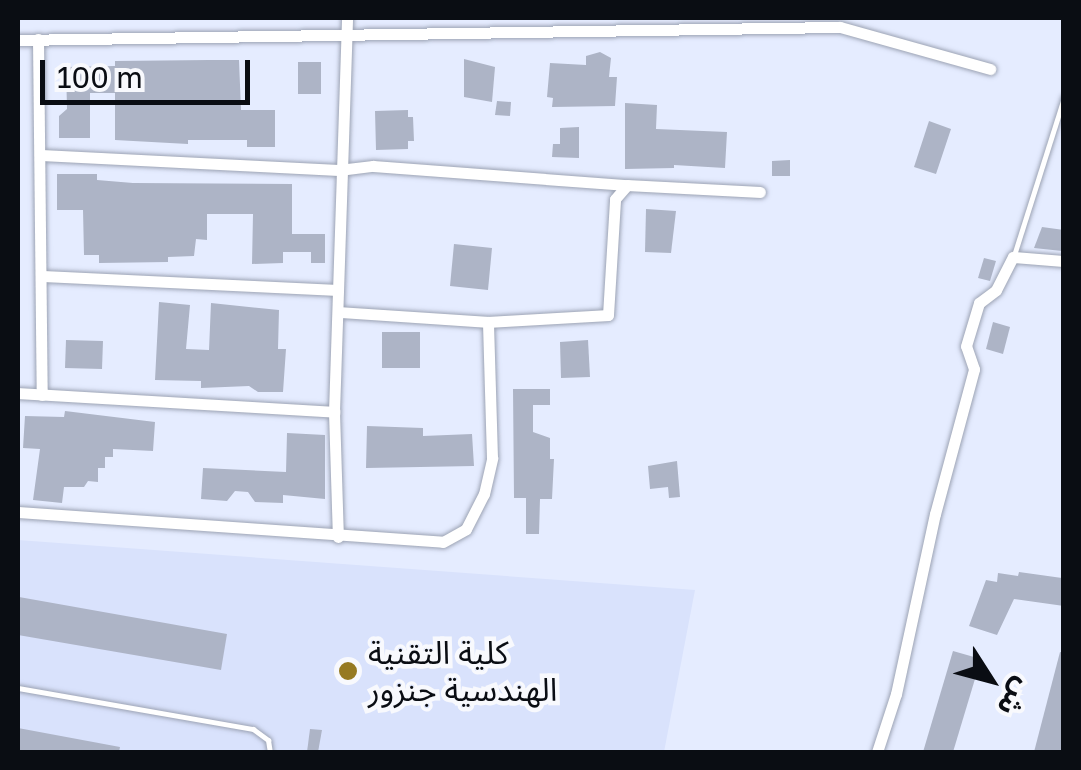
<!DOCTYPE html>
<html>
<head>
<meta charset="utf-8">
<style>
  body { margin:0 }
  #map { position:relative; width:1081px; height:770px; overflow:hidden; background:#e5ecff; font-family:"Golos Text","Noto Sans Arabic",sans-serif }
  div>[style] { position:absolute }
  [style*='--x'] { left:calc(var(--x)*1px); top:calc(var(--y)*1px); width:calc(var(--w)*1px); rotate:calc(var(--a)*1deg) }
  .built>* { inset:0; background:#d9e2fc }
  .building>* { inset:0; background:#adb4c6 }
  .roads { filter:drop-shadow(0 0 2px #9ca3b4) drop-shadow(0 0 2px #9ca3b4) }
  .lane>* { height:5px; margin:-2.5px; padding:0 2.5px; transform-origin:2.5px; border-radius:2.5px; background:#fff }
  .street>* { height:11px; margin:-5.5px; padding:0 5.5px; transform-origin:5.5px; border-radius:5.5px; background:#fff }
  .dots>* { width:28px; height:28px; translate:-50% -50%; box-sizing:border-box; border:5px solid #f8f9fd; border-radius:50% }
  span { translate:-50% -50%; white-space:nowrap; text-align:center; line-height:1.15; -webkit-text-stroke:9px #f8f9fd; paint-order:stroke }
  .poi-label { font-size:32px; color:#0a0d13 }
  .left { translate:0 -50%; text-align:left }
  .frame { position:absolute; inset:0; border:20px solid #0a0d13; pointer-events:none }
  .north { position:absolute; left:941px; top:630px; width:100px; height:100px; -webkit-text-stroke:8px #f8f9fd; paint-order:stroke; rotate:126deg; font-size:28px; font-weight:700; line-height:40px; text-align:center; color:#0a0d13 }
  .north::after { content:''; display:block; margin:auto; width:35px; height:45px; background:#0a0d13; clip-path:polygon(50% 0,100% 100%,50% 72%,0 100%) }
  .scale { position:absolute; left:40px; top:60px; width:210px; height:45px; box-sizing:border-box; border:5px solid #0a0d13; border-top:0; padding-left:12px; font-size:30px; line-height:35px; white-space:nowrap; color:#0a0d13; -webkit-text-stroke:8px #f8f9fd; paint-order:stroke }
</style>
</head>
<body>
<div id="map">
  <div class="built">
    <i style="clip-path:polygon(18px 540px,695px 590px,664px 752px,18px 752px)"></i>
  </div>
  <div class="building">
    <i style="clip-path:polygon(600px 52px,611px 58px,609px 77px,617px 77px,615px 106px,552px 107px,553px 98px,547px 97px,550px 63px,586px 65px,586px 56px)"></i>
    <i style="clip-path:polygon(464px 59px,495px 67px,492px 102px,464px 97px)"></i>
    <i style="clip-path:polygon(209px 60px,239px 60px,241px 110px,275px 110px,275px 147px,247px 147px,247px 140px,188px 140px,188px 144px,115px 140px,115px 93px,90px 93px,90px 138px,59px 138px,59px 116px,67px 109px,66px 67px,115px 66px,115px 61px)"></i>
    <i style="clip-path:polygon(298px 62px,321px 62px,321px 94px,298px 94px)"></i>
    <i style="clip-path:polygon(497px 101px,511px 102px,510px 116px,495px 115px)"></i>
    <i style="clip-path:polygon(625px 103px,657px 105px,656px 129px,727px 132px,725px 168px,674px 165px,674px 168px,625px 169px)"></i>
    <i style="clip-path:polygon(408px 110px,408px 117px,413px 117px,414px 141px,408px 141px,408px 149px,376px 150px,375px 111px)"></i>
    <i style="clip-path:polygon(929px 121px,951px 129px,936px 174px,914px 167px)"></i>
    <i style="clip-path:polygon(579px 127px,579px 158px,552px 157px,553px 144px,560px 144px,560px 128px)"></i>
    <i style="clip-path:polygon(790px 160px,790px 176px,772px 176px,772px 161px)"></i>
    <i style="clip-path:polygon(57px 174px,97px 174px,97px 180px,133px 183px,292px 184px,292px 234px,325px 234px,325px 263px,311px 263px,311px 252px,283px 252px,283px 263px,252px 264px,253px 214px,207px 214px,207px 240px,196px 239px,194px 256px,168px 257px,168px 262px,99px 263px,99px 255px,84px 255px,83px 210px,57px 210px)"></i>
    <i style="clip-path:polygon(646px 209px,676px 211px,671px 253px,645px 252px)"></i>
    <i style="clip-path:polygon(1042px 227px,1064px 230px,1062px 251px,1034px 248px)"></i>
    <i style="clip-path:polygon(454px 244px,492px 248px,488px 290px,450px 286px)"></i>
    <i style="clip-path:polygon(984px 258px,996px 261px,990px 281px,978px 278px)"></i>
    <i style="clip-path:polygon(159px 302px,190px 305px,186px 349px,209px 350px,211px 303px,279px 310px,278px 349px,286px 349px,283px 392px,258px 392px,249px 386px,201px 388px,201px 381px,155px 380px)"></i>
    <i style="clip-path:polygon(993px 322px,1010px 327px,1003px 354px,986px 349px)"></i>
    <i style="clip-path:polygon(382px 332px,420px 332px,420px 368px,382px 368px)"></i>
    <i style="clip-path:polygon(66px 340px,103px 341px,102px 369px,65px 368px)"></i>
    <i style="clip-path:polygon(588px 340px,590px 377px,561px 378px,560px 342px)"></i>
    <i style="clip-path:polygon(513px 389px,550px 389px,550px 405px,533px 405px,533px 432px,550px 438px,550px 459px,554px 459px,552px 499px,540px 499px,539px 534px,526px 534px,526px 498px,514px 498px)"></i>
    <i style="clip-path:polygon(65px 411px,155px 422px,153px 451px,113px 449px,113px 457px,105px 457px,105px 468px,98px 468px,98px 482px,88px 481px,84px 487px,64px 487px,62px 503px,33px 500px,40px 449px,23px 448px,25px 416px,64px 417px)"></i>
    <i style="clip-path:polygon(367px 426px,423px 428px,423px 436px,472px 434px,474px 466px,366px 468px)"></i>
    <i style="clip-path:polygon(287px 433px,325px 435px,325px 499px,283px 495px,283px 503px,255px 502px,248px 492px,235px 491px,227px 501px,201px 499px,203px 468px,286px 472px)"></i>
    <i style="clip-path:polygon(677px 461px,680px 497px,669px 498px,668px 487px,650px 489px,648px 466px)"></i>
    <i style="clip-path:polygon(1019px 572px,1062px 578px,1064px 606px,1014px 599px,997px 635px,969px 626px,986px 580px,997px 582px,998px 573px,1018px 576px)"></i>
    <i style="clip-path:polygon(19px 597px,227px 634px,221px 670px,18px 635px)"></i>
    <i style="clip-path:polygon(953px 651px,981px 659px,953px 752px,923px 752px)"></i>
    <i style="clip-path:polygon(1060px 652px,1064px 653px,1064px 747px,1062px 752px,1034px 752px)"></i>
    <i style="clip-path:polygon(18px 728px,120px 747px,119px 752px,18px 752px)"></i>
    <i style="clip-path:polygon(310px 729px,322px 730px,318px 752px,307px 752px)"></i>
  </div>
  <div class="roads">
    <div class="lane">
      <i style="--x:1014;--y:255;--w:166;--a:-72.4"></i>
      <i style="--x:18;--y:688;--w:239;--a:9.9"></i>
      <i style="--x:253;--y:729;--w:19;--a:36"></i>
      <i style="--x:268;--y:740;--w:12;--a:81"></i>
    </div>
    <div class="street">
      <i style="--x:38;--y:39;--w:356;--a:89.4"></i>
      <i style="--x:18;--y:40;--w:822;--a:-0.91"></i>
      <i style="--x:840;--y:27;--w:156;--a:15.6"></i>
      <i style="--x:41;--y:155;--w:298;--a:2.9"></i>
      <i style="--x:339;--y:170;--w:34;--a:-7"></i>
      <i style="--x:373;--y:166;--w:255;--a:4.3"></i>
      <i style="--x:43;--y:276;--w:295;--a:2.7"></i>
      <i style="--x:339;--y:312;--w:149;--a:3.8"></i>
      <i style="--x:18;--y:393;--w:317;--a:3.4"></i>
      <i style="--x:334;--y:412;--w:394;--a:-88.1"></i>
      <i style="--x:334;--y:412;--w:125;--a:88.2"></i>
      <i style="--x:18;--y:512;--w:426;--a:4"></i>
      <i style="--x:443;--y:542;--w:26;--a:-29"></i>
      <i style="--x:466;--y:529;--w:39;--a:-63"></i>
      <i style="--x:484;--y:494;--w:37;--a:-77"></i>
      <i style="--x:492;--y:458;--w:136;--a:-91.7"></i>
      <i style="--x:488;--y:322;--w:120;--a:-3.3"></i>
      <i style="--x:608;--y:315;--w:116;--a:-86.5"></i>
      <i style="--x:615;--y:199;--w:18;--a:-49"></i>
      <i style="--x:627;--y:185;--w:133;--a:3"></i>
      <i style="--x:877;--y:752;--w:61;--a:-71.9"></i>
      <i style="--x:896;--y:694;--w:184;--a:-77.8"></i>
      <i style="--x:935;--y:514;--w:150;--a:-74.9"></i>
      <i style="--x:974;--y:369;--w:24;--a:-109"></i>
      <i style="--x:966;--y:346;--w:45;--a:-73.2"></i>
      <i style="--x:979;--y:303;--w:21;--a:-37"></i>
      <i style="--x:996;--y:290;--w:37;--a:-63"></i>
      <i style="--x:1013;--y:257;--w:51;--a:4.5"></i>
    </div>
  </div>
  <div class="dots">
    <i style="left:348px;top:671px;background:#967a22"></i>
  </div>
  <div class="poi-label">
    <span class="left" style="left:368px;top:671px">كلية التقنية<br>الهندسية جنزور</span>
  </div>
  <div class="frame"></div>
  <div class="north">ش</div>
  <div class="scale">100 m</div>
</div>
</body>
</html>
